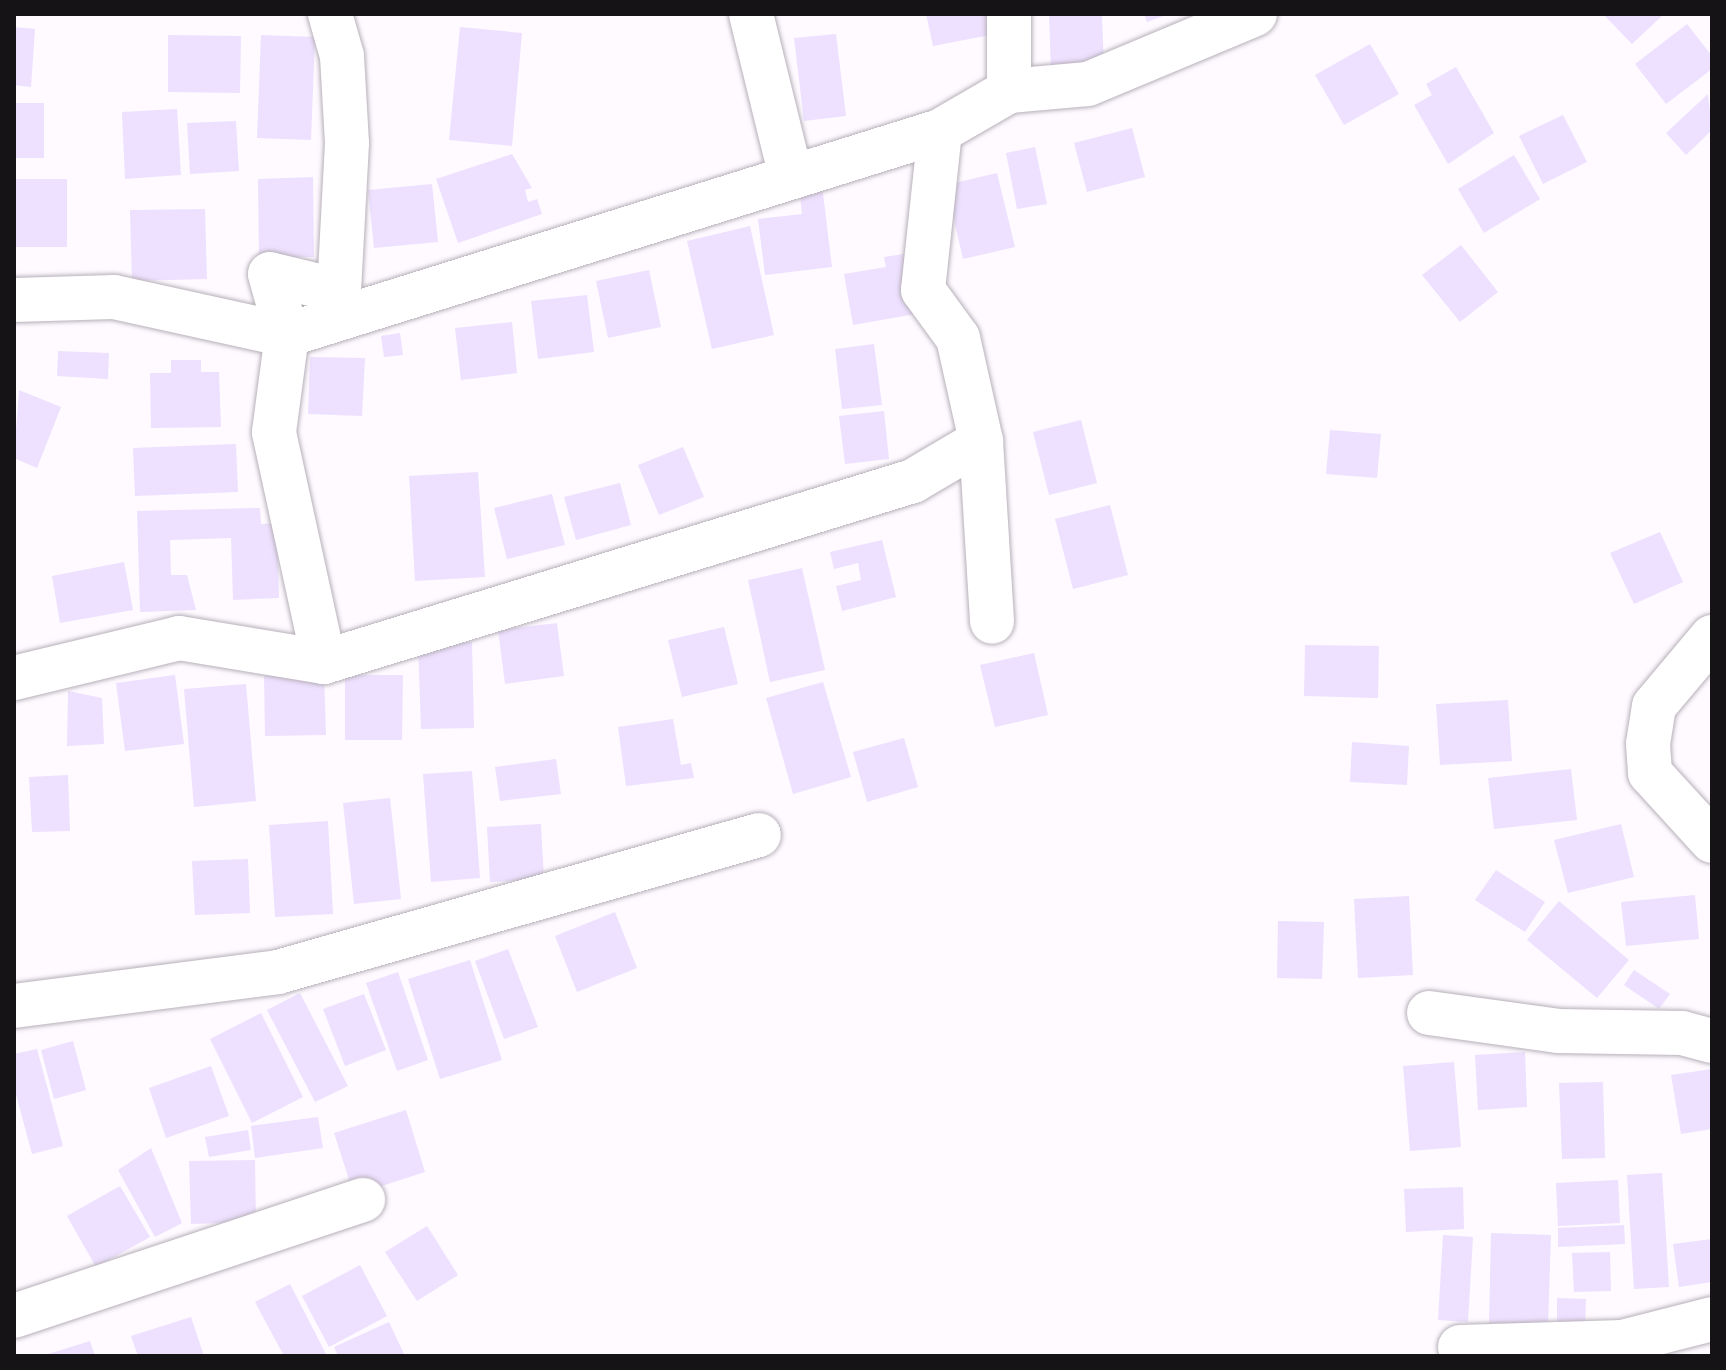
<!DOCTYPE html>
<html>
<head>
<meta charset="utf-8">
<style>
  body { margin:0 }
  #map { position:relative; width:1726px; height:1370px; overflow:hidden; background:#fefaff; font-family:Arial,sans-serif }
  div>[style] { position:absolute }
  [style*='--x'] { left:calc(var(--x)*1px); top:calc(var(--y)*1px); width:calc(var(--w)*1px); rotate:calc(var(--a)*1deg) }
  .building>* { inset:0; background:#ede1ff }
  .roads { filter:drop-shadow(0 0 2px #b7afb9) drop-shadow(0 0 2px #b7afb9) }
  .minor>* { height:44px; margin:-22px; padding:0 22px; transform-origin:22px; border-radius:22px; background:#fff }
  span { translate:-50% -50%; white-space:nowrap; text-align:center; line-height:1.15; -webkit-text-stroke:6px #fff; paint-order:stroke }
  .frame { position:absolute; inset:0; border:16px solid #161317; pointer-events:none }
</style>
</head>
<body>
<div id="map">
  <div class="building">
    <i style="clip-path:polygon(926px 14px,986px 14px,990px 35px,933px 46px)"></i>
    <i style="clip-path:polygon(1049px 14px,1102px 14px,1104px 69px,1051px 71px)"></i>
    <i style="clip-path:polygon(1144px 14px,1169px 14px,1147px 22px)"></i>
    <i style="clip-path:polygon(1603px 14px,1664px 14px,1632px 44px)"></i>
    <i style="clip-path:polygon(1687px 24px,1712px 56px,1712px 69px,1666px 104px,1635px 64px)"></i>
    <i style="clip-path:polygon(14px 27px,35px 29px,31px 87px,14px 85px)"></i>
    <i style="clip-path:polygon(460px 27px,522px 33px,512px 146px,449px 140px)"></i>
    <i style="clip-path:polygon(836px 34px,846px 116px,804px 121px,794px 38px)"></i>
    <i style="clip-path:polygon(168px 35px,241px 36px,240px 93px,168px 92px)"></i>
    <i style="clip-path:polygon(261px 35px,315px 37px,311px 140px,257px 138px)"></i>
    <i style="clip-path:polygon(1370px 44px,1399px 94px,1344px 125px,1315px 75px)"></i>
    <i style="clip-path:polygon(1456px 67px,1494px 133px,1448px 164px,1414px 105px,1432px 95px,1426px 84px)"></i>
    <i style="clip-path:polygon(1708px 94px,1712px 130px,1686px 155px,1666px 133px)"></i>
    <i style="clip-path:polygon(14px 103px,44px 103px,44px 158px,14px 158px)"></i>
    <i style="clip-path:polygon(177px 109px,181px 175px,125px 179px,122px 112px)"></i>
    <i style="clip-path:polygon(1563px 115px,1587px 162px,1543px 184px,1519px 136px)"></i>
    <i style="clip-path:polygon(236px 121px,239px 171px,190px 174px,187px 123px)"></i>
    <i style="clip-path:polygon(1132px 128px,1145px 177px,1087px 192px,1074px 143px)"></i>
    <i style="clip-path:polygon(1035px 147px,1047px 204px,1017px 209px,1006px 153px)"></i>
    <i style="clip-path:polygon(512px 154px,532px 188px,525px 190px,528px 202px,537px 199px,542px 214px,458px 243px,436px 179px)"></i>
    <i style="clip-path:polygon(1514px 155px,1540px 199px,1484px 233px,1458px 189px)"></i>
    <i style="clip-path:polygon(997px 173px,1015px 247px,963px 259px,946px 185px)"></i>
    <i style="clip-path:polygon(313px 177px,314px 257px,259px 257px,258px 179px)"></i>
    <i style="clip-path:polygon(14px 179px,67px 179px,67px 247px,14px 247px)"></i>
    <i style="clip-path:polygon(432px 184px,438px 242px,374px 248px,368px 190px)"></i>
    <i style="clip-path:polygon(822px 185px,832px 267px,765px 275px,758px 219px,802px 214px,799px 187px)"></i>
    <i style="clip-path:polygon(205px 209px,207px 279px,132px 281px,130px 210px)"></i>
    <i style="clip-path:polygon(750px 226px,774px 335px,712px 349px,687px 241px)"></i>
    <i style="clip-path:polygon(1461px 245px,1498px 292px,1460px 322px,1422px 275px)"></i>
    <i style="clip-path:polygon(910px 253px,921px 313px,853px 325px,844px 274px,886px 267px,884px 257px)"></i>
    <i style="clip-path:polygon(649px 270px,661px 327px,608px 338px,596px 281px)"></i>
    <i style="clip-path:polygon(587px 295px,594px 352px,538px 359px,531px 301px)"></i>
    <i style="clip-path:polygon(512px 322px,517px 373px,461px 380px,455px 328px)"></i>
    <i style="clip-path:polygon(400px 333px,403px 355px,384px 357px,381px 336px)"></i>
    <i style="clip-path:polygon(874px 344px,882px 405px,842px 409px,835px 349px)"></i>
    <i style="clip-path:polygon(58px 351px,109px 353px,108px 379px,57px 376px)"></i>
    <i style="clip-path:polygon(310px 357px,365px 358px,362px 416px,308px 414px)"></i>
    <i style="clip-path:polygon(171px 360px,201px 360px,201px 372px,219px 372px,221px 427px,151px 428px,150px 373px,171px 373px)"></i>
    <i style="clip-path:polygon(19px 390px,61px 407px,37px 468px,14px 458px)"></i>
    <i style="clip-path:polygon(884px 411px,889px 459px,845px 464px,839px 416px)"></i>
    <i style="clip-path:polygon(1081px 420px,1097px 483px,1049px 495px,1033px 432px)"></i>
    <i style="clip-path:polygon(1330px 430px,1381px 434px,1377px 478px,1326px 474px)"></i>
    <i style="clip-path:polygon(236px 444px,238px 492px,135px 496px,133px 448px)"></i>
    <i style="clip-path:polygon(683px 447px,704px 497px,659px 515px,638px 465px)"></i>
    <i style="clip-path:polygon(478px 472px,485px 577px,415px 581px,409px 476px)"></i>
    <i style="clip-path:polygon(620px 483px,631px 525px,576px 540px,564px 497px)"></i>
    <i style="clip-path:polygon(552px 494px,565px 545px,507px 559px,494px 508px)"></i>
    <i style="clip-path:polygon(1110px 505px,1128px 575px,1073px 589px,1055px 519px)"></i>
    <i style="clip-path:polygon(260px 508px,261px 524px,277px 523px,279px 598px,233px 600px,231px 538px,170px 540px,171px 575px,187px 575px,196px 610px,140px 612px,137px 511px)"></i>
    <i style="clip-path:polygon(1660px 532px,1683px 582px,1634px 604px,1610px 553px)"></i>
    <i style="clip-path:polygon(882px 540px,896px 597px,842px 611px,836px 586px,861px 580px,858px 563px,834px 569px,830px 552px)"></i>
    <i style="clip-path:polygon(124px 562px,133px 610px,60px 623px,52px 576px)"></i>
    <i style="clip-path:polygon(802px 568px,825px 670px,770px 682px,748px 580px)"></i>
    <i style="clip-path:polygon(557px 623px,564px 676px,505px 684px,498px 630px)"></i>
    <i style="clip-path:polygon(724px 627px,738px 684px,682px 697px,668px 640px)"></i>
    <i style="clip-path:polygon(472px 642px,474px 728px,421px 729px,418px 643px)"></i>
    <i style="clip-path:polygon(1305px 645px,1379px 646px,1378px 698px,1304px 696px)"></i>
    <i style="clip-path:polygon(1034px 653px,1048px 715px,995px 727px,980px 665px)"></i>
    <i style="clip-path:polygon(175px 675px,184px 744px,125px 751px,116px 683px)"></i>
    <i style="clip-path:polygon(324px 675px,326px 735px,265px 736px,264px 676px)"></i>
    <i style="clip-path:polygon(345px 675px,403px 675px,402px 740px,345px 740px)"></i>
    <i style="clip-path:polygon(823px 682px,851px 777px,793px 794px,766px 698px)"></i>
    <i style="clip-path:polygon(246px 684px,256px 801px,194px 807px,184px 689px)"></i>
    <i style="clip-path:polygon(68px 691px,102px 698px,104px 744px,67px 746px)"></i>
    <i style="clip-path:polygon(1508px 700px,1512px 761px,1440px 765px,1436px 704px)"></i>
    <i style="clip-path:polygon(673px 719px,681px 765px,691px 763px,694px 778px,626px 786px,618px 727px)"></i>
    <i style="clip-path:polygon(904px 738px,918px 787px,867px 802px,853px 752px)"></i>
    <i style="clip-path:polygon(1352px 742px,1409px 746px,1407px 785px,1350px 782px)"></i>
    <i style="clip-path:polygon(556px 759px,561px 794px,500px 801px,495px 767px)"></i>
    <i style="clip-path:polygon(1571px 769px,1577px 820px,1494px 829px,1488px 778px)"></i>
    <i style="clip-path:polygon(472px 771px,480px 878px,431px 882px,423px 774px)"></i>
    <i style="clip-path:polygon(68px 775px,70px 831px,32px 832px,29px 777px)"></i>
    <i style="clip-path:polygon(390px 798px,401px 899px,354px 904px,343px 803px)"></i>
    <i style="clip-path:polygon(328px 821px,333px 914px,275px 917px,269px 825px)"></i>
    <i style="clip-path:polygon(541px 824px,544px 879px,490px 882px,487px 827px)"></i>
    <i style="clip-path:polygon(1621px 824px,1634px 877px,1568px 893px,1554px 840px)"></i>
    <i style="clip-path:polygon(248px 859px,250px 913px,195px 915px,192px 861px)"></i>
    <i style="clip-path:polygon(1496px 870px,1545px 902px,1525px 932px,1475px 900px)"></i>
    <i style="clip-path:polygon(1695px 895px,1699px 939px,1626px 946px,1621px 902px)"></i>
    <i style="clip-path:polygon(1409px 896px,1413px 975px,1358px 978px,1354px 899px)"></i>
    <i style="clip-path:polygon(1559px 901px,1629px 960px,1597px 998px,1527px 940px)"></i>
    <i style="clip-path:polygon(615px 912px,637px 968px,577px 992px,555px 936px)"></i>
    <i style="clip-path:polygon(1278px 921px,1324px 922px,1322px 979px,1277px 978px)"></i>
    <i style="clip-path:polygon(508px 949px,538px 1027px,504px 1039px,475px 961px)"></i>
    <i style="clip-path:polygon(470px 960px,502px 1060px,440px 1079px,408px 979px)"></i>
    <i style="clip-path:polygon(1634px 970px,1670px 994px,1659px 1009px,1624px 985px)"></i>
    <i style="clip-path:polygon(398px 972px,428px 1060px,397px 1071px,366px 983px)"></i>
    <i style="clip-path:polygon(300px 993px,348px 1086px,315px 1102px,267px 1010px)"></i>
    <i style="clip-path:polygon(364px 994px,386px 1050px,345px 1066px,323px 1009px)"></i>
    <i style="clip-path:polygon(261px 1013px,303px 1097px,252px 1123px,210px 1039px)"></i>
    <i style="clip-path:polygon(73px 1041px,86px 1090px,54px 1099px,41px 1050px)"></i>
    <i style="clip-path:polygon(37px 1049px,63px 1146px,32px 1154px,14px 1087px,14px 1054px)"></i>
    <i style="clip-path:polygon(1525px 1052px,1527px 1107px,1478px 1110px,1475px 1055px)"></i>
    <i style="clip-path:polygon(1454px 1062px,1461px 1147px,1410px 1151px,1403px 1066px)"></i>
    <i style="clip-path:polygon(211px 1066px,229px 1116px,166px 1138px,149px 1088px)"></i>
    <i style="clip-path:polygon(1712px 1069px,1712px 1129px,1681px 1134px,1671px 1075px)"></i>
    <i style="clip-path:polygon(1603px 1082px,1605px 1158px,1562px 1159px,1559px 1083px)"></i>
    <i style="clip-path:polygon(406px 1110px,425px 1172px,354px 1195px,334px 1133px)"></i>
    <i style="clip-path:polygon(318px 1117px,323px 1148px,255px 1158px,251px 1126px)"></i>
    <i style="clip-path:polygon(248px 1130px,251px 1150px,209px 1157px,205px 1137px)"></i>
    <i style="clip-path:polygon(151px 1148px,182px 1223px,155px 1237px,118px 1170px)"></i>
    <i style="clip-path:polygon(255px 1160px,256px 1222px,191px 1224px,189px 1161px)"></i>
    <i style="clip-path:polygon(1662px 1173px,1669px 1287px,1634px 1289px,1627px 1175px)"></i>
    <i style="clip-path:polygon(1618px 1180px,1620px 1223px,1558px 1226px,1556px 1183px)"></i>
    <i style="clip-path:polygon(120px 1186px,150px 1237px,96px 1267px,67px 1216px)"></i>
    <i style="clip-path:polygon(1463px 1187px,1464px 1229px,1406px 1232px,1404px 1189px)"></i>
    <i style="clip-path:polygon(1624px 1225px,1625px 1244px,1558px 1247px,1558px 1228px)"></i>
    <i style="clip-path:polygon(427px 1226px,458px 1275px,417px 1301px,385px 1252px)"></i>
    <i style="clip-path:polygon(1491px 1233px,1551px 1235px,1548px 1325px,1489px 1323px)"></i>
    <i style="clip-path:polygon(1443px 1235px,1473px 1237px,1468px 1322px,1438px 1320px)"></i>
    <i style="clip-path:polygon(1712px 1239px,1712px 1282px,1679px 1287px,1673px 1244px)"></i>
    <i style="clip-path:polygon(1610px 1252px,1611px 1291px,1574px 1292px,1572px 1253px)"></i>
    <i style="clip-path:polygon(360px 1265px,387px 1316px,329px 1347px,302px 1296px)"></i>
    <i style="clip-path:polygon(290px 1284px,327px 1356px,284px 1356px,255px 1302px)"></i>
    <i style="clip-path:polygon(1557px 1298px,1586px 1299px,1585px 1326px,1557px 1326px)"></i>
    <i style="clip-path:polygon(191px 1317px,204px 1356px,138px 1356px,131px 1336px)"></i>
    <i style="clip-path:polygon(389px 1322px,405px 1356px,338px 1356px,334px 1347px)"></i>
    <i style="clip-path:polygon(90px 1341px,95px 1356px,45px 1356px,45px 1355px)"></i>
  </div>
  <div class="roads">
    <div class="minor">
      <i style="--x:751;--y:14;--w:164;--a:76.2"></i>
      <i style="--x:1009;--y:14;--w:77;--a:90"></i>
      <i style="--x:940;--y:131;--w:160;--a:96.1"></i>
      <i style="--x:923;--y:290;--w:59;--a:53.9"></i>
      <i style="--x:958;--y:338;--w:106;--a:77.4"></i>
      <i style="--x:981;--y:441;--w:181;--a:86.5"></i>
      <i style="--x:14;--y:300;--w:100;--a:-1.7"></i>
      <i style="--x:114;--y:297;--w:177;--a:12.4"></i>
      <i style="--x:287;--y:335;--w:684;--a:-17.35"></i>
      <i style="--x:940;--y:131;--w:80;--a:-30.1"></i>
      <i style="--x:1009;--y:91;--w:79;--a:-5.1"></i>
      <i style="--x:1088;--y:84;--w:181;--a:-22.7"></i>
      <i style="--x:1712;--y:637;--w:90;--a:130"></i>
      <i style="--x:1654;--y:706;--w:38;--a:99"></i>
      <i style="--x:1648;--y:744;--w:29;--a:86"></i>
      <i style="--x:1650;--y:773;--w:92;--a:47.6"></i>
      <i style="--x:324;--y:662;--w:235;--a:-102.3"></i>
      <i style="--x:274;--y:432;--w:98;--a:-82.4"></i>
      <i style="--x:287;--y:335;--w:63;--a:-105.6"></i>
      <i style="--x:270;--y:274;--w:71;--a:13.8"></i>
      <i style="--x:339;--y:291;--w:148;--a:-86.9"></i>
      <i style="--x:347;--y:143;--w:87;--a:-93.3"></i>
      <i style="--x:342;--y:56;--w:44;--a:-105.9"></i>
      <i style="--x:14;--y:678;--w:170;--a:-13.6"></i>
      <i style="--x:179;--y:638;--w:147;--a:9.4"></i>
      <i style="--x:324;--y:662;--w:616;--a:-17.08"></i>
      <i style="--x:913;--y:481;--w:79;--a:-30.5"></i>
      <i style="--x:14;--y:1006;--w:266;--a:-7.3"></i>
      <i style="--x:278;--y:972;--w:500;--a:-15.9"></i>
      <i style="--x:1429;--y:1013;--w:130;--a:7.9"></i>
      <i style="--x:1558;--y:1031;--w:124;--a:0.9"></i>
      <i style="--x:1682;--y:1033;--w:31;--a:15"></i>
      <i style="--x:14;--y:1316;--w:368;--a:-18.4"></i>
      <i style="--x:1460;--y:1347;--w:162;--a:-1.8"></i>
      <i style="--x:1622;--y:1342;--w:93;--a:-14.3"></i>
    </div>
  </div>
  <div class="frame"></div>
</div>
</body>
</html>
